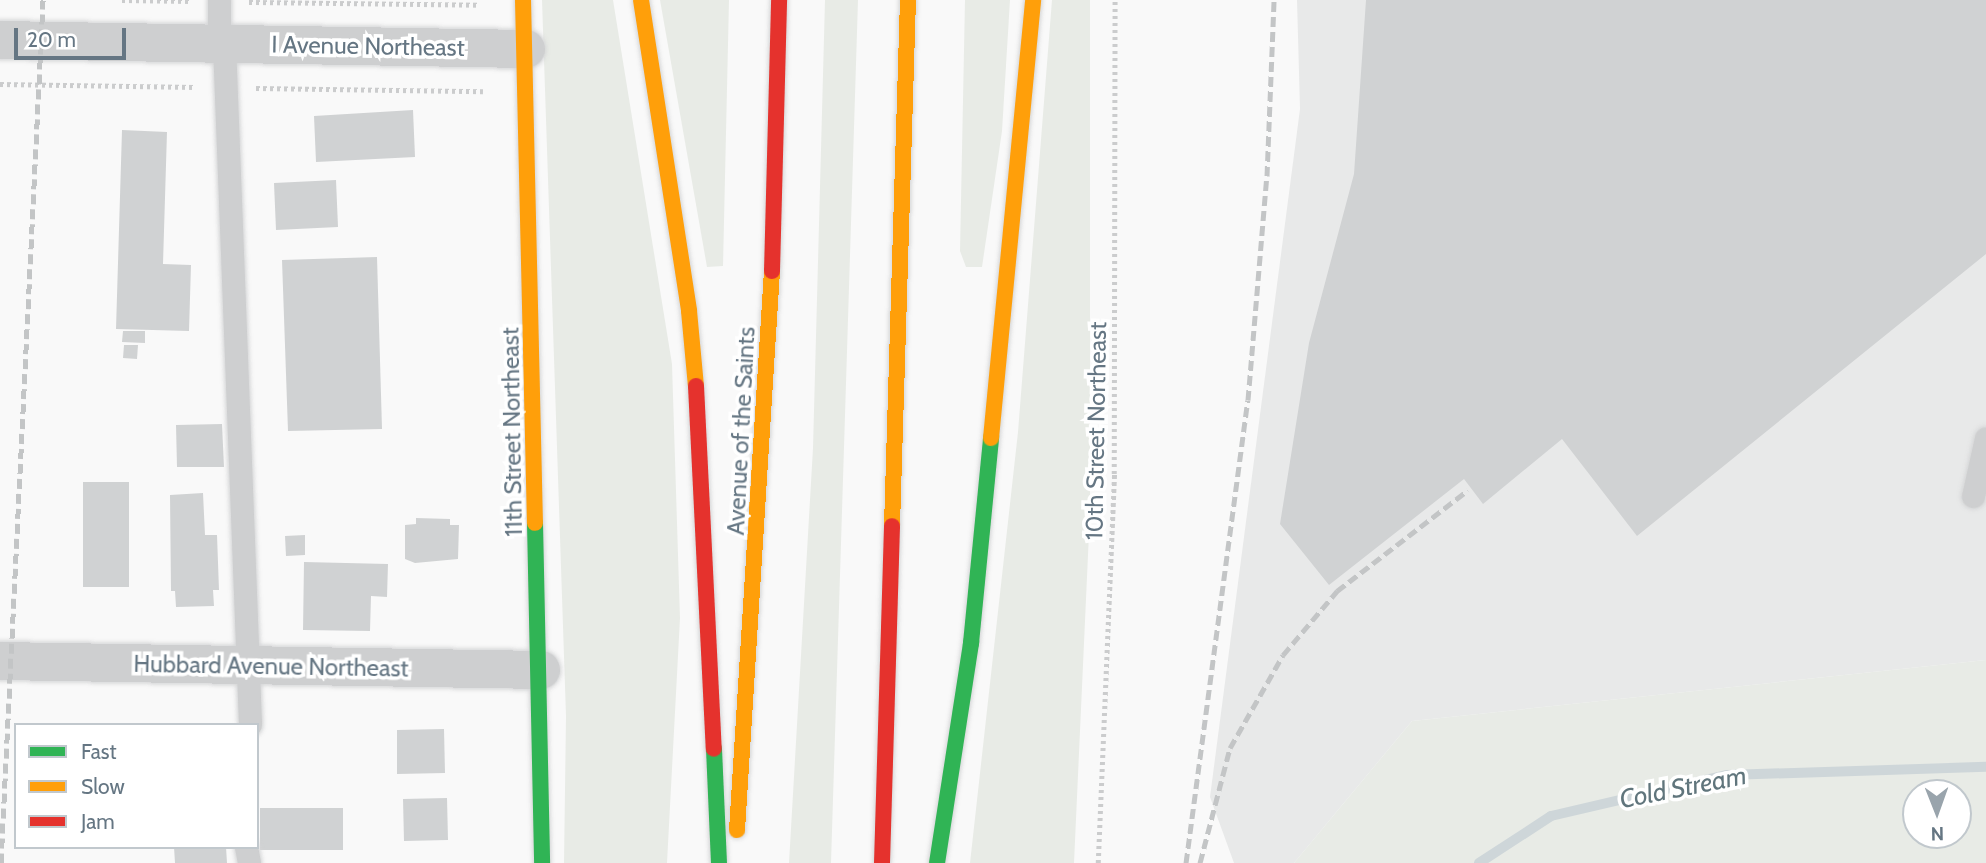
<!DOCTYPE html>
<html>
<head>
<meta charset="utf-8">
<style>
  body { margin:0 }
  #map { position:relative; width:1986px; height:863px; overflow:hidden; background:#f9f9f9; font-family:Cabin,sans-serif }
  div>[style] { position:absolute }
  [style*='--x'] { left:calc(var(--x)*1px); top:calc(var(--y)*1px); width:calc(var(--w)*1px); rotate:calc(var(--a)*1deg) }
  .built>* { inset:0; background:#e8e9e9 }
  .green>* { inset:0; background:#e8ebe6 }
  .stream>* { height:10px; margin:-5px; padding:0 5px; transform-origin:5px; border-radius:5px; background:#ced6d9 }
  .building>* { inset:0; background:#d0d2d3 }
  .path>* { height:4.5px; margin-top:-2.25px; transform-origin:0; background:repeating-linear-gradient(90deg,#cbcccd 0 3.5px,transparent 0 7px) }
  .roads { filter:drop-shadow(0 0 2px #d5d6d7) drop-shadow(0 0 2px #d5d6d7) }
  .lane>* { height:23px; margin:-11.5px; padding:0 11.5px; transform-origin:11.5px; border-radius:11.5px; background:#cecfd0 }
  .street>* { height:38px; margin:-19px; padding:0 19px; transform-origin:19px; border-radius:19px; background:#cecfd0 }
  .fast>* { height:16px; margin:-8px; padding:0 8px; transform-origin:8px; border-radius:8px; background:#30b455 }
  .slow>* { height:16px; margin:-8px; padding:0 8px; transform-origin:8px; border-radius:8px; background:#ff9f0a }
  .jam>* { height:16px; margin:-8px; padding:0 8px; transform-origin:8px; border-radius:8px; background:#e5322d }
  .rail>* { height:5px; margin-top:-2.5px; transform-origin:0; background:repeating-linear-gradient(90deg,#c3c5c6 0 10px,transparent 0 15px) }
  span { translate:-50% -50%; white-space:nowrap; text-align:center; line-height:1.15; -webkit-text-stroke:7px #fff; paint-order:stroke }
  .street-label { font-size:24px; color:#657683 }
  .water-label { font-size:26px; color:#60757c; font-style:italic }
  .legend { position:absolute; left:14px; top:723px; width:245px; height:126px; box-sizing:border-box; background:#fff; border:2px solid #c1c8cd; margin:0; padding:9px 12px; list-style:none; font-size:21px; color:#657683 }
  .legend li { display:flex; align-items:center; gap:14px; height:35px }
  .legend b { width:35px; border:2px solid #c1c8cd }
  .north { position:absolute; left:1902px; top:779px; width:70px; height:70px; box-sizing:border-box; background:#fff; border:2px solid #c1c8cd; border-radius:50%; rotate:179deg; font-size:19px; font-weight:700; line-height:28px; text-align:center; color:#657683 }
  .north::after { content:''; display:block; margin:auto; width:24px; height:32px; background:#99a4ac; clip-path:polygon(50% 0,100% 100%,50% 72%,0 100%) }
  .scale { position:absolute; left:14px; top:28px; width:112px; height:32px; box-sizing:border-box; border:4px solid #657683; border-top:0; padding-left:9px; font-size:21px; line-height:24px; white-space:nowrap; color:#657683; -webkit-text-stroke:5px #fff; paint-order:stroke }
</style>
</head>
<body>
<div id="map">
  <div class="built">
    <i style="clip-path:polygon(1297px 0,1986px 0,1986px 660px,1412px 721px,1294px 863px,1234px 863px,1210px 797px,1300px 109px)"></i>
  </div>
  <div class="green">
    <i style="clip-path:polygon(542px 0,613px 0,672px 364px,680px 618px,667px 863px,564px 863px,566px 716px)"></i>
    <i style="clip-path:polygon(660px 0,729px 0,723px 266px,707px 267px)"></i>
    <i style="clip-path:polygon(825px 0,858px 0,831px 863px,789px 863px,813px 448px)"></i>
    <i style="clip-path:polygon(965px 0,1010px 0,1002px 131px,982px 267px,966px 267px,960px 251px)"></i>
    <i style="clip-path:polygon(1052px 0,1090px 0,1090px 511px,1074px 863px,970px 863px,1018px 432px)"></i>
    <i style="clip-path:polygon(evenodd,1986px 660px,1986px 863px,1294px 863px,1412px 721px,1986px 660px,1916px 793px,1958px 793px,1958px 835px,1916px 835px,1916px 793px)"></i>
  </div>
  <div class="stream">
    <i style="--x:1479;--y:863;--w:86;--a:-33.1"></i>
    <i style="--x:1551;--y:816;--w:181;--a:-13.1"></i>
    <i style="--x:1727;--y:775;--w:259;--a:-1.8"></i>
  </div>
  <div class="building">
    <i style="clip-path:polygon(1366px 0,1986px 0,1986px 254px,1637px 536px,1562px 439px,1483px 504px,1464px 479px,1329px 585px,1280px 524px,1309px 343px,1354px 174px)"></i>
    <i style="clip-path:polygon(413px 110px,415px 157px,316px 162px,314px 116px)"></i>
    <i style="clip-path:polygon(122px 130px,167px 132px,163px 264px,191px 265px,189px 331px,116px 329px)"></i>
    <i style="clip-path:polygon(336px 180px,338px 227px,276px 230px,274px 183px)"></i>
    <i style="clip-path:polygon(377px 257px,382px 429px,288px 431px,282px 260px)"></i>
    <i style="clip-path:polygon(123px 331px,145px 331px,145px 343px,122px 342px)"></i>
    <i style="clip-path:polygon(124px 345px,138px 345px,137px 359px,123px 358px)"></i>
    <i style="clip-path:polygon(222px 424px,224px 467px,177px 467px,176px 425px)"></i>
    <i style="clip-path:polygon(83px 482px,129px 482px,129px 587px,83px 587px)"></i>
    <i style="clip-path:polygon(203px 493px,205px 535px,217px 535px,219px 590px,213px 590px,214px 606px,176px 607px,175px 591px,171px 591px,170px 495px)"></i>
    <i style="clip-path:polygon(416px 518px,450px 519px,450px 525px,459px 525px,458px 559px,415px 563px,405px 559px,405px 525px,416px 524px)"></i>
    <i style="clip-path:polygon(305px 535px,305px 555px,286px 556px,285px 536px)"></i>
    <i style="clip-path:polygon(304px 562px,388px 564px,387px 597px,371px 596px,370px 631px,303px 630px)"></i>
    <i style="clip-path:polygon(444px 729px,445px 773px,397px 774px,397px 730px)"></i>
    <i style="clip-path:polygon(447px 798px,448px 840px,404px 841px,403px 799px)"></i>
    <i style="clip-path:polygon(260px 808px,343px 808px,343px 850px,260px 850px)"></i>
    <i style="clip-path:polygon(174px 847px,226px 847px,227px 863px,175px 863px)"></i>
  </div>
  <div class="path">
    <i style="--x:122;--y:0;--w:69;--a:0.8"></i>
    <i style="--x:249;--y:2;--w:231;--a:0.7"></i>
    <i style="--x:0;--y:84;--w:195;--a:0.9"></i>
    <i style="--x:256;--y:88;--w:227;--a:0.8"></i>
    <i style="--x:1098;--y:863;--w:389;--a:-87.6"></i>
    <i style="--x:1114;--y:474;--w:474;--a:-89.9"></i>
  </div>
  <div class="roads">
    <div class="lane">
      <i style="--x:219;--y:0;--w:43;--a:90"></i>
      <i style="--x:224;--y:44;--w:681;--a:87.81"></i>
      <i style="--x:1973;--y:496;--w:59;--a:-77.4"></i>
      <i style="--x:246;--y:847;--w:16;--a:79"></i>
    </div>
    <div class="street">
      <i style="--x:0;--y:40;--w:526;--a:0.98"></i>
      <i style="--x:0;--y:661;--w:541;--a:0.95"></i>
    </div>
    <div class="fast">
      <i style="--x:535;--y:523;--w:340;--a:88.8"></i>
      <i style="--x:714;--y:749;--w:114;--a:87.5"></i>
      <i style="--x:937;--y:863;--w:223;--a:-81.2"></i>
      <i style="--x:971;--y:643;--w:206;--a:-84.4"></i>
    </div>
    <div class="slow">
      <i style="--x:523;--y:0;--w:523;--a:88.69"></i>
      <i style="--x:641;--y:0;--w:315;--a:81.2"></i>
      <i style="--x:689;--y:311;--w:75;--a:84.7"></i>
      <i style="--x:991;--y:438;--w:440;--a:-84.5"></i>
      <i style="--x:892;--y:526;--w:526;--a:-88.26"></i>
      <i style="--x:737;--y:830;--w:560;--a:-86.42"></i>
    </div>
    <div class="jam">
      <i style="--x:772;--y:271;--w:271;--a:-88.5"></i>
      <i style="--x:696;--y:386;--w:363;--a:87.2"></i>
      <i style="--x:882;--y:863;--w:337;--a:-88.3"></i>
    </div>
  </div>
  <div class="rail">
    <i style="--x:1;--y:863;--w:864;--a:-87.21"></i>
    <i style="--x:1186;--y:863;--w:467;--a:-82.4"></i>
    <i style="--x:1248;--y:400;--w:225;--a:-85.2"></i>
    <i style="--x:1267;--y:176;--w:176;--a:-87.7"></i>
    <i style="--x:1200;--y:863;--w:119;--a:-75.4"></i>
    <i style="--x:1230;--y:748;--w:107;--a:-60.3"></i>
    <i style="--x:1283;--y:655;--w:84;--a:-49.8"></i>
    <i style="--x:1337;--y:591;--w:165;--a:-37.6"></i>
  </div>
  <div class="street-label">
    <span style="left:368px;top:46px;rotate:1deg">I Avenue Northeast</span>
    <span style="left:741px;top:431px;rotate:-87deg">Avenue of the Saints</span>
    <span style="left:1096px;top:431px;rotate:-89deg">10th Street Northeast</span>
    <span style="left:512px;top:432px;rotate:-91deg">11th Street Northeast</span>
    <span style="left:271px;top:666px;rotate:1deg">Hubbard Avenue Northeast</span>
  </div>
  <div class="water-label">
    <span style="left:1683px;top:788px;rotate:-11deg">Cold Stream</span>
  </div>
  <ul class="legend">
  <li><b style="height:9px;background:#30b455"></b>Fast</li>
  <li><b style="height:9px;background:#ff9f0a"></b>Slow</li>
  <li><b style="height:9px;background:#e5322d"></b>Jam</li>
  </ul>
  <div class="north">N</div>
  <div class="scale">20 m</div>
</div>
</body>
</html>
